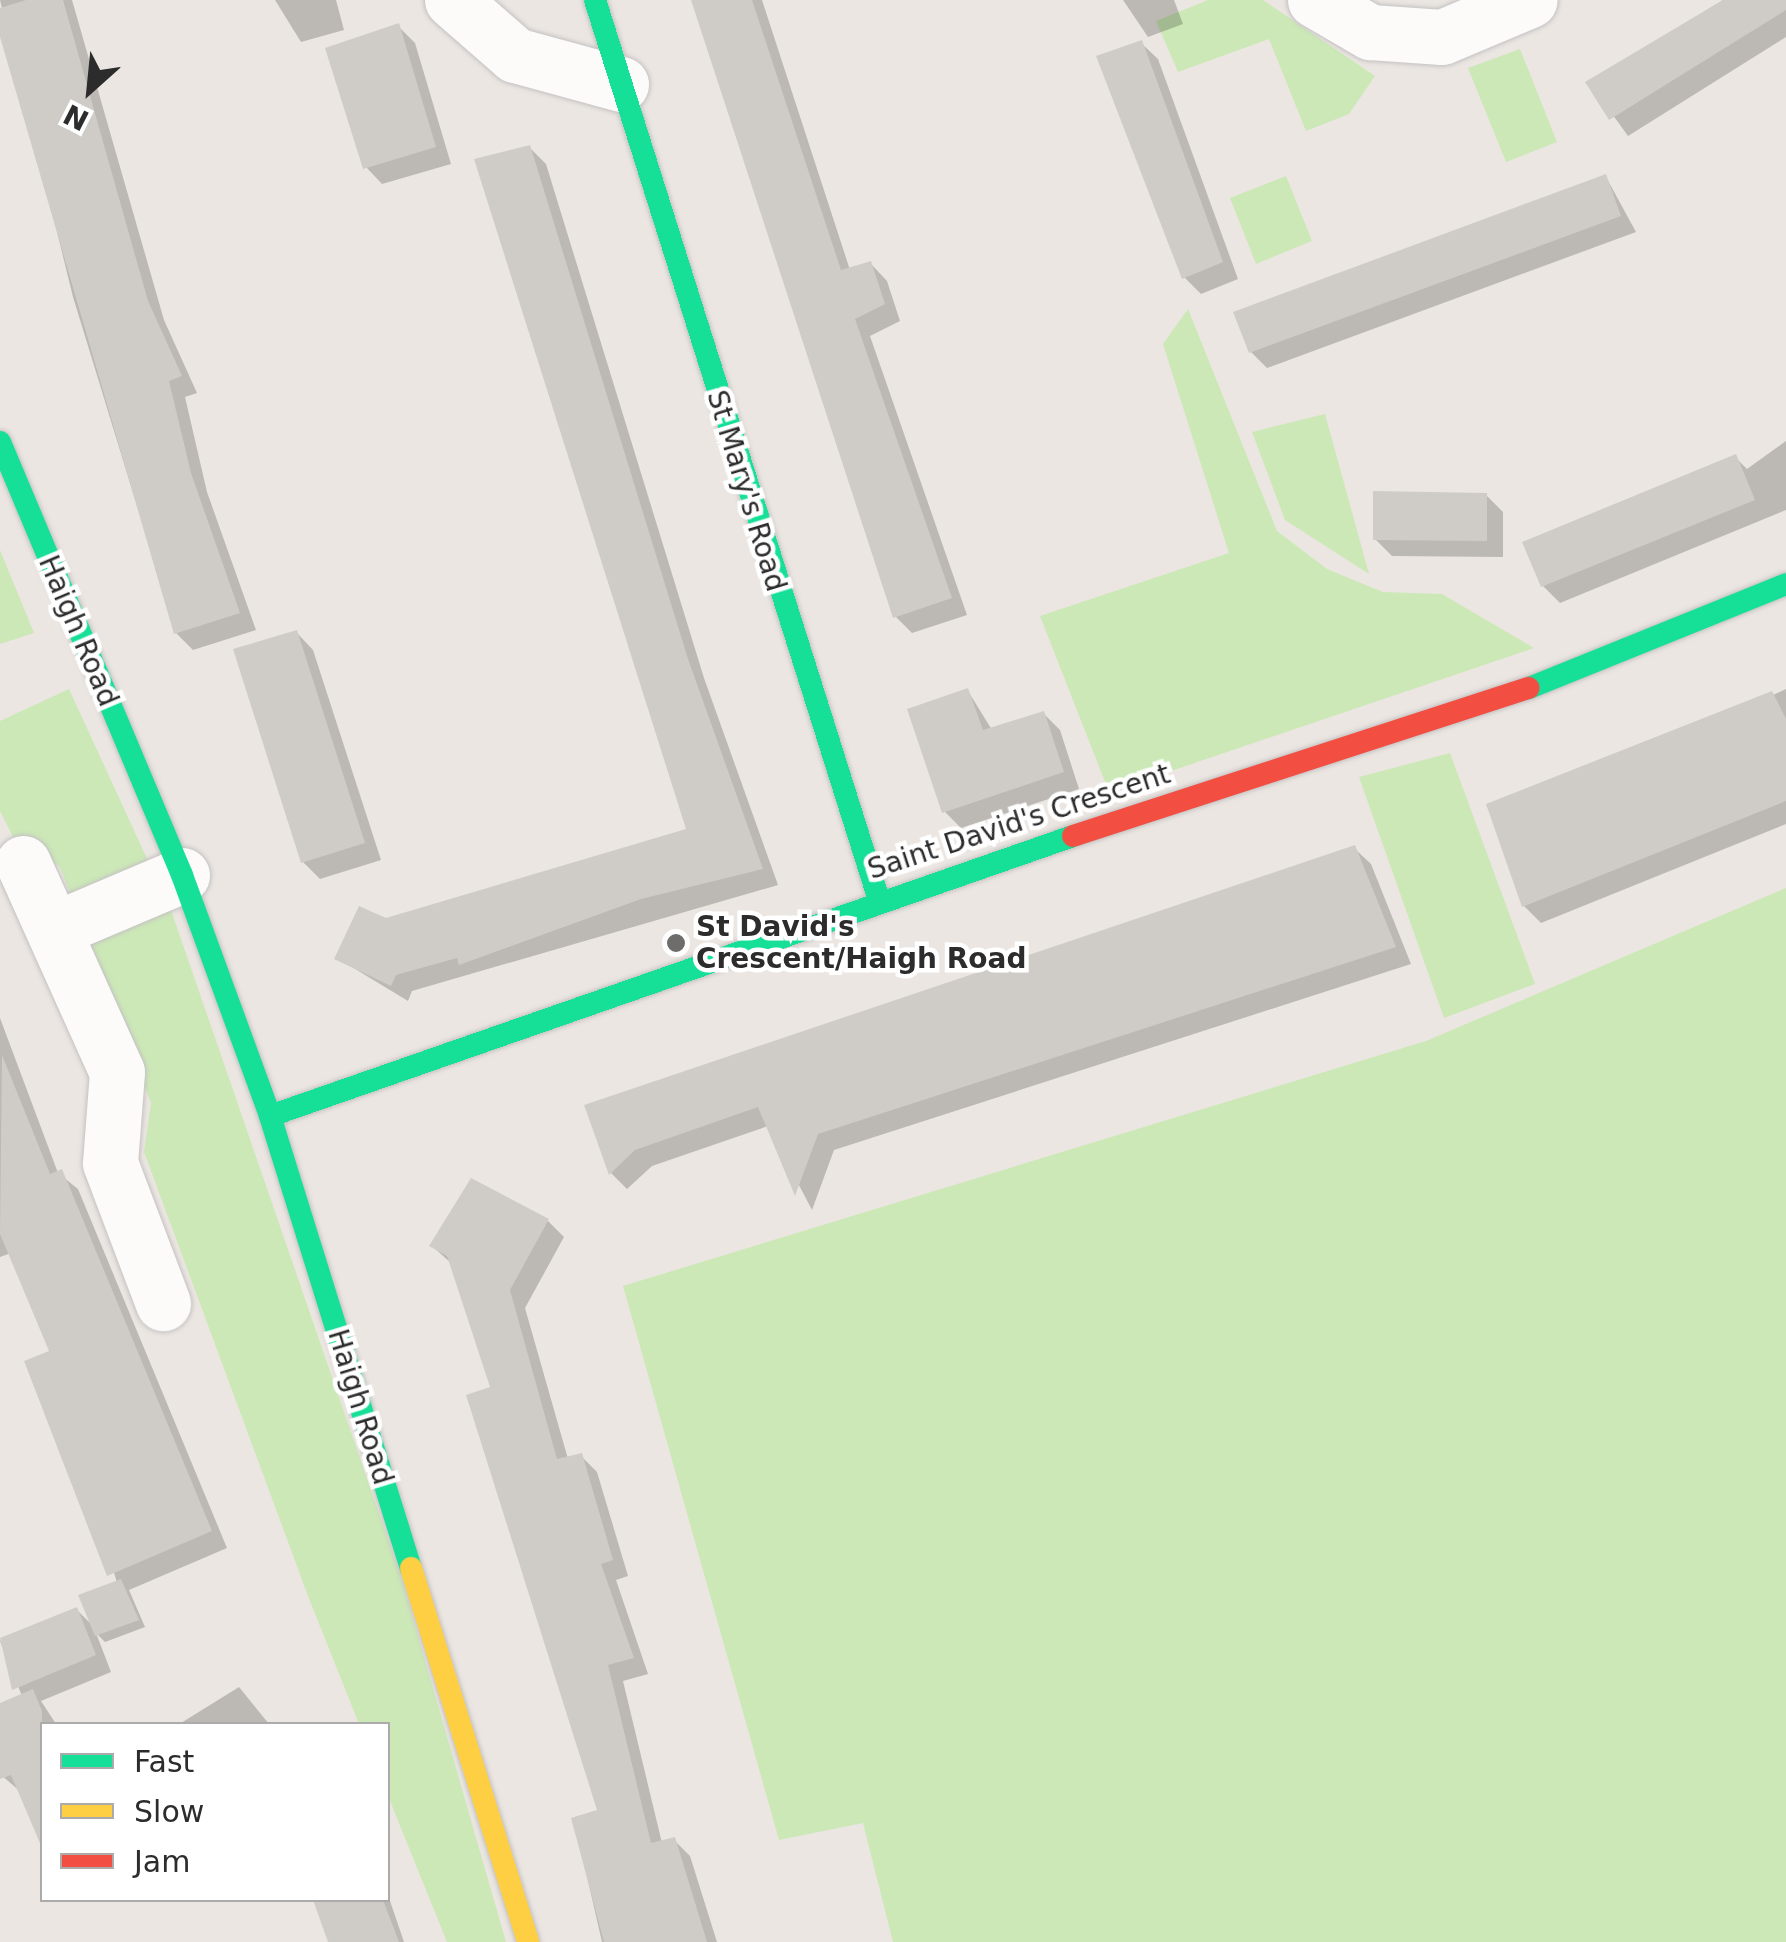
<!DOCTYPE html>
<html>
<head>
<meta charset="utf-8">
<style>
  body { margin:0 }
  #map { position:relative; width:1786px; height:1942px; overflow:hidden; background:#ebe6e1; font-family:"DejaVu Sans",sans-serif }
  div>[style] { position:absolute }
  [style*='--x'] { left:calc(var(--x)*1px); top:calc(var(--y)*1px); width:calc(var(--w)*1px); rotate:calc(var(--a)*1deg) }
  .green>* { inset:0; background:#cce8b7 }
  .shadow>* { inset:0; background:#0003 }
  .building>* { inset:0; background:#cfccc8 }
  .roads { filter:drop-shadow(0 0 2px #c4c2c3) drop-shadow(0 0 2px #c4c2c3) }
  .street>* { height:55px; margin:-27.5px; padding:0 27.5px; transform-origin:27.5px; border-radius:27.5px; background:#fcfbfa }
  .fast>* { height:22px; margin:-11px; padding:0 11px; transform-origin:11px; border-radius:11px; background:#16e098 }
  .slow>* { height:22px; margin:-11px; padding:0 11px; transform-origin:11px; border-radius:11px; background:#ffcf43 }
  .jam>* { height:22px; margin:-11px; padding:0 11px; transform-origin:11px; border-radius:11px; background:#f24e42 }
  .dots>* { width:28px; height:28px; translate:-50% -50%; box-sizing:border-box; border:5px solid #fff; border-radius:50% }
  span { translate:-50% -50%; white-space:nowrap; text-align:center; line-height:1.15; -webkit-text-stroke:9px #fff; paint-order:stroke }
  .street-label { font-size:28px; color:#2c2c2c }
  .poi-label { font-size:28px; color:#2c2c2c; font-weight:700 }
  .left { translate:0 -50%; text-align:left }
  .legend { position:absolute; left:40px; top:1722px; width:350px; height:180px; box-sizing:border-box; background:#fff; border:2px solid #ababab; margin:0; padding:12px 18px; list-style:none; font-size:30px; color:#2c2c2c }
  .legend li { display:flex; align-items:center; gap:20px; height:50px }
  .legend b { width:50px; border:2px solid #ababab }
  .north { position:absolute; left:40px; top:40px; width:100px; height:100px; -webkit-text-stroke:8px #fff; paint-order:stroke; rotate:207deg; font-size:28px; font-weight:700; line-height:40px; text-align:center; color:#2c2c2c }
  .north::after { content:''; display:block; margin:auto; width:35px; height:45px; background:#2c2c2c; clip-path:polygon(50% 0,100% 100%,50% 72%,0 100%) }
</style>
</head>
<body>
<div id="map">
  <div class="green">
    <i style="clip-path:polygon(1208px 0,1263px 0,1375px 76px,1349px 114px,1306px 131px,1269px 39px,1178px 72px,1156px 21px)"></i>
    <i style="clip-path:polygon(1520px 49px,1557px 142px,1506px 162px,1468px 68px)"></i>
    <i style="clip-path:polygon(1286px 176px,1312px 241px,1256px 264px,1230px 198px)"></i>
    <i style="clip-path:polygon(1188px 309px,1277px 531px,1327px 569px,1383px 592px,1442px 594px,1534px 648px,1109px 792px,1040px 616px,1229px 553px,1163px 344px)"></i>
    <i style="clip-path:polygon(1325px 414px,1369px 574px,1285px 520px,1252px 432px)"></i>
    <i style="clip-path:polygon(0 550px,34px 633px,0 644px)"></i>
    <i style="clip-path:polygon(69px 689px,172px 913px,402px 1580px,506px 1942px,447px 1942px,388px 1796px,388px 1724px,359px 1724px,308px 1596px,144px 1152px,151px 1103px,60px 867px,13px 837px,0 811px,0 721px)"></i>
    <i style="clip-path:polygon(1450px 753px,1535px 984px,1444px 1018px,1359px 777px)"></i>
    <i style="clip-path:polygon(1786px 888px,1786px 1942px,893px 1942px,863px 1823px,779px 1840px,623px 1286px,1426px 1041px)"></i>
  </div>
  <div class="shadow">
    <i style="clip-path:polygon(0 0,72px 0,164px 320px,197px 393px,185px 397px,207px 492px,256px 630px,193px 650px,176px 633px,73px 297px)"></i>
    <i style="clip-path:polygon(275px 0,336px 0,344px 30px,301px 42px)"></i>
    <i style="clip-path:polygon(695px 0,762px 0,850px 270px,871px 264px,887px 281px,900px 321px,870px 336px,967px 615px,912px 633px,895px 616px)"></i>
    <i style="clip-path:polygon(1123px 0,1174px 0,1183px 24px,1148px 37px)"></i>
    <i style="clip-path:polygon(1723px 0,1786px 0,1786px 37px,1628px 136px,1589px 82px)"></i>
    <i style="clip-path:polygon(398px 26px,415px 43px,451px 164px,382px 184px,366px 167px)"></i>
    <i style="clip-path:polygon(1141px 43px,1158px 59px,1238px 279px,1201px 294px,1184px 277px)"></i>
    <i style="clip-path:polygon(530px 148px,546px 164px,704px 678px,778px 885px,412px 991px,408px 1001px,337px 958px,386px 921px,689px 830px)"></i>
    <i style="clip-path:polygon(1606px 177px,1636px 232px,1267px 368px,1251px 352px)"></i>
    <i style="clip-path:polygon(1786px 441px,1786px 510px,1560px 603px,1543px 586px,1735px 457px,1747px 469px)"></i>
    <i style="clip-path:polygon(1486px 495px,1503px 512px,1503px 557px,1392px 556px,1375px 539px)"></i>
    <i style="clip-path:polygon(297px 633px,313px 650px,381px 860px,320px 879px,303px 862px)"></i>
    <i style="clip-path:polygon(1786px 689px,1786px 824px,1541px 923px,1524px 906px,1715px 722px)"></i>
    <i style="clip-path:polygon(968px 691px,992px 730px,1043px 713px,1060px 730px,1079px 789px,961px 828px,944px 811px)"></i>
    <i style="clip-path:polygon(1354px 848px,1371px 864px,1411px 964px,834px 1150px,812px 1210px,768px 1126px,652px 1166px,627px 1189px,611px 1173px,588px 1107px)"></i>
    <i style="clip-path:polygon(0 1018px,58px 1173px,78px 1189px,227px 1548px,129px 1590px,145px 1627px,105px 1642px,96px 1633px,111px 1672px,41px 1701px,56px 1724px,42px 1724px,42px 1842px,22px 1793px,0 1774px,0 1706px,22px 1696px,0 1641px,77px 1610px,94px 1627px,117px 1583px,52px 1352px,11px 1253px,0 1257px)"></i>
    <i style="clip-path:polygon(548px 1221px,564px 1237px,525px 1308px,568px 1459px,581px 1456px,597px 1472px,628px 1576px,616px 1580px,648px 1674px,623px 1681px,662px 1843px,674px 1840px,690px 1856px,717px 1942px,602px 1942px,574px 1820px,600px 1812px,493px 1389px,452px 1264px,432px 1246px)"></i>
    <i style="clip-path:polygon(239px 1687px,269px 1724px,182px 1724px,181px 1723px)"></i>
    <i style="clip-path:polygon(388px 1895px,404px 1942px,331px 1942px,316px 1900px)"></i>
  </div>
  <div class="building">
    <i style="clip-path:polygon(26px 0,63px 0,148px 301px,182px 376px,169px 381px,191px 473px,240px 613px,174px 634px,0 37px,0 8px)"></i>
    <i style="clip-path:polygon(691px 0,752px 0,841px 270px,871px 261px,885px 304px,855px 319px,952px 598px,893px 618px)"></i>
    <i style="clip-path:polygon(1723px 0,1786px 0,1786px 10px,1609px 120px,1585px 82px)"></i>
    <i style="clip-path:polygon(399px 23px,436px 147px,363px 169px,325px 48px)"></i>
    <i style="clip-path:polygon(1142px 40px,1223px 262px,1182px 279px,1096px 56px)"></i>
    <i style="clip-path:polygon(530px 145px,688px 659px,763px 869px,641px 899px,459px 965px,457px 958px,396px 975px,391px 986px,334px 959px,359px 906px,386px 918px,686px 829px,474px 159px)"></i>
    <i style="clip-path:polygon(1606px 174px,1621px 216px,1249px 353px,1233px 312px)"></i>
    <i style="clip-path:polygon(1736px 454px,1755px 500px,1541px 587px,1522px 542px)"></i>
    <i style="clip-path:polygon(1373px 491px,1487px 493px,1487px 541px,1373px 540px)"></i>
    <i style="clip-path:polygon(297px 630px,365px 843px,301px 863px,233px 649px)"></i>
    <i style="clip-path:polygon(968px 688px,983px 730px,1044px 711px,1064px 772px,942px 813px,907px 709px)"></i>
    <i style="clip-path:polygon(1772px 691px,1786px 719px,1786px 801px,1522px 907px,1486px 804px)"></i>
    <i style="clip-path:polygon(1355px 845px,1396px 947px,818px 1134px,795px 1196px,758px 1107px,635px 1150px,609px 1175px,584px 1105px)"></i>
    <i style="clip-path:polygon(2px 1055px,50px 1174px,62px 1169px,212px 1531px,107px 1576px,24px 1361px,49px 1351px,0 1234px)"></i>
    <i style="clip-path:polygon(471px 1178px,549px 1219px,510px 1290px,557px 1459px,582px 1453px,613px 1560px,601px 1564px,634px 1658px,608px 1665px,651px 1843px,675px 1837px,707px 1942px,604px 1942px,571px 1818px,597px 1810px,466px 1395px,490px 1387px,447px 1256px,429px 1246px)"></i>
    <i style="clip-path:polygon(121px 1579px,139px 1620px,95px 1636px,78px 1595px)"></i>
    <i style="clip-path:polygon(77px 1607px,96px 1655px,12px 1690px,0 1638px)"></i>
    <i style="clip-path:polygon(33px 1689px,42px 1711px,42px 1848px,11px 1775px,0 1779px,0 1703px)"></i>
    <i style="clip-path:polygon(313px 1900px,383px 1900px,399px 1942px,328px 1942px)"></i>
  </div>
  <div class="roads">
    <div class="street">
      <i style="--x:452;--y:0;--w:84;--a:41.1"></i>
      <i style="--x:515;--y:55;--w:110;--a:15.3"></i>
      <i style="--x:1315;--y:0;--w:64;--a:30.2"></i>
      <i style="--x:1370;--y:32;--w:72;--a:4"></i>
      <i style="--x:1442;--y:37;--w:95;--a:-22.8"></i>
      <i style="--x:23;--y:863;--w:229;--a:65.8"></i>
      <i style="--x:117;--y:1072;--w:91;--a:94.4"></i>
      <i style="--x:110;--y:1163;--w:150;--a:69.3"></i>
      <i style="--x:55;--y:929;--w:138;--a:-23"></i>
    </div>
    <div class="fast">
      <i style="--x:595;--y:0;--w:941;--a:72.49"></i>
      <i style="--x:0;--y:442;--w:470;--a:67.2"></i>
      <i style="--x:182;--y:875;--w:257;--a:69.9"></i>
      <i style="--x:270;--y:1116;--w:473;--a:72.7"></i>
      <i style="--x:1529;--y:688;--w:277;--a:-22"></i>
      <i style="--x:270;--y:1116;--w:850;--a:-19.22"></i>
    </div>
    <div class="slow">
      <i style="--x:411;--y:1568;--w:392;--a:72.6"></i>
    </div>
    <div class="jam">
      <i style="--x:1073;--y:836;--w:479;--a:-18"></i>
    </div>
  </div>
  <div class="dots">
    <i style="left:676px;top:943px;background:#6f6d6b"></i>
  </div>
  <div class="street-label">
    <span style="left:746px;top:491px;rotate:73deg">St Mary's Road</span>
    <span style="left:78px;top:631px;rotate:67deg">Haigh Road</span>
    <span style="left:1019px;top:822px;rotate:-18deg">Saint David's Crescent</span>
    <span style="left:360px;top:1407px;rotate:73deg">Haigh Road</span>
  </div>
  <div class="poi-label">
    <span class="left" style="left:696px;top:943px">St David's<br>Crescent/Haigh Road</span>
  </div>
  <ul class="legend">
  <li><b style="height:12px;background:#16e098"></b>Fast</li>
  <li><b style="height:12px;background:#ffcf43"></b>Slow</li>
  <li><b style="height:12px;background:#f24e42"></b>Jam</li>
  </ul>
  <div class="north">N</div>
</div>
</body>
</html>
